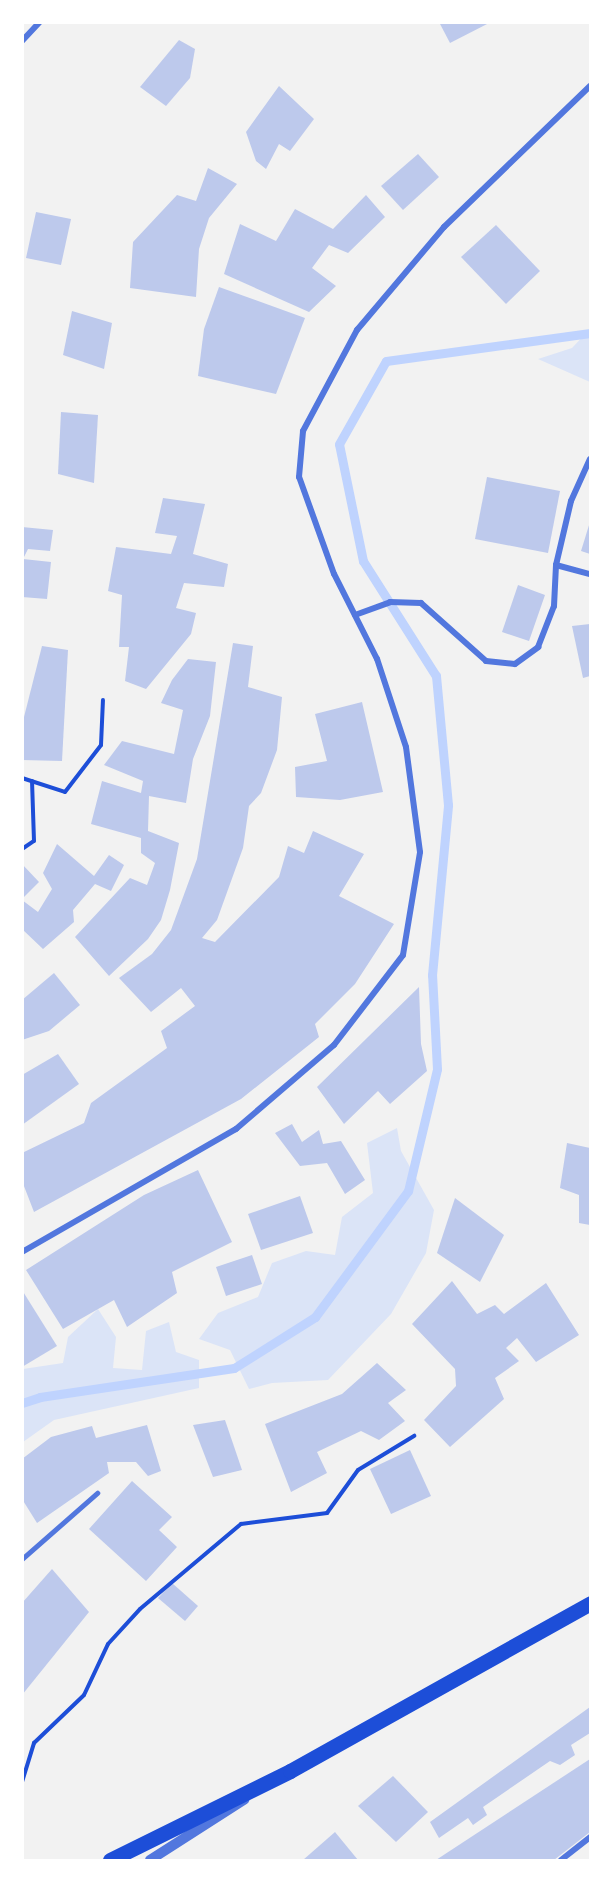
<!DOCTYPE html>
<html>
<head>
<meta charset="utf-8">
<style>
  body { margin:0 }
  #map { position:relative; width:613px; height:1883px; overflow:hidden; background:#f2f2f2; font-family:Lora,serif }
  div>[style] { position:absolute }
  [style*='--x'] { left:calc(var(--x)*1px); top:calc(var(--y)*1px); width:calc(var(--w)*1px); rotate:calc(var(--a)*1deg) }
  .green>* { inset:0; background:#dbe4f7 }
  .stream>* { height:9px; margin:-4.5px; padding:0 4.5px; transform-origin:4.5px; border-radius:4.5px; background:#bfd3fe }
  .building>* { inset:0; background:#bdc9ec }
  .path>* { height:4px; margin:-2px; padding:0 2px; transform-origin:2px; border-radius:2px; background:#1d4ed8 }
  .service>* { height:4.5px; margin:-2.25px; padding:0 2.25px; transform-origin:2.25px; border-radius:2.25px; background:#5277de }
  .minor>* { height:6px; margin:-3px; padding:0 3px; transform-origin:3px; border-radius:3px; background:#5277de }
  .tertiary>* { height:10px; margin:-5px; padding:0 5px; transform-origin:5px; border-radius:5px; background:#5277de }
  .primary>* { height:15px; margin:-7.5px; padding:0 7.5px; transform-origin:7.5px; border-radius:7.5px; background:#1d4ed8 }
  span { translate:-50% -50%; white-space:nowrap; text-align:center; line-height:1.15; -webkit-text-stroke:6px #fff; paint-order:stroke }
  .frame { position:absolute; inset:0; border:24px solid #fff; pointer-events:none }
</style>
</head>
<body>
<div id="map">
  <div class="green">
    <i style="clip-path:polygon(590px 329px,590px 382px,538px 359px,572px 348px)"></i>
    <i style="clip-path:polygon(397px 1128px,401px 1151px,434px 1210px,426px 1253px,391px 1314px,328px 1380px,272px 1383px,249px 1389px,230px 1350px,199px 1339px,218px 1313px,258px 1297px,272px 1263px,306px 1251px,335px 1255px,342px 1217px,373px 1193px,367px 1143px)"></i>
    <i style="clip-path:polygon(98px 1309px,116px 1337px,113px 1368px,142px 1370px,146px 1331px,169px 1322px,176px 1352px,199px 1360px,199px 1388px,54px 1420px,23px 1442px,23px 1369px,63px 1363px,68px 1337px)"></i>
  </div>
  <div class="stream">
    <i style="--x:22;--y:1403;--w:19;--a:-18"></i>
    <i style="--x:40;--y:1397;--w:196;--a:-8.5"></i>
    <i style="--x:234;--y:1368;--w:96;--a:-32.2"></i>
    <i style="--x:315;--y:1317;--w:157;--a:-53.6"></i>
    <i style="--x:408;--y:1191;--w:125;--a:-76.6"></i>
    <i style="--x:437;--y:1069;--w:94;--a:-93"></i>
    <i style="--x:432;--y:975;--w:171;--a:-84.6"></i>
    <i style="--x:448;--y:805;--w:130;--a:-95.3"></i>
    <i style="--x:436;--y:676;--w:136;--a:-122.4"></i>
    <i style="--x:363;--y:561;--w:119;--a:-101.6"></i>
    <i style="--x:339;--y:444;--w:95;--a:-60.5"></i>
    <i style="--x:386;--y:361;--w:206;--a:-7.8"></i>
  </div>
  <div class="building">
    <i style="clip-path:polygon(439px 22px,491px 22px,450px 43px)"></i>
    <i style="clip-path:polygon(179px 40px,195px 49px,190px 78px,166px 106px,140px 87px)"></i>
    <i style="clip-path:polygon(279px 86px,314px 119px,290px 151px,279px 144px,266px 169px,256px 161px,246px 132px)"></i>
    <i style="clip-path:polygon(418px 154px,439px 177px,403px 210px,381px 186px)"></i>
    <i style="clip-path:polygon(208px 168px,237px 184px,209px 218px,199px 249px,196px 297px,130px 288px,133px 242px,177px 195px,196px 201px)"></i>
    <i style="clip-path:polygon(366px 195px,385px 217px,348px 253px,329px 245px,312px 268px,336px 286px,309px 312px,224px 274px,240px 224px,276px 241px,295px 209px,333px 229px)"></i>
    <i style="clip-path:polygon(36px 212px,71px 219px,61px 265px,26px 258px)"></i>
    <i style="clip-path:polygon(496px 225px,540px 271px,506px 304px,461px 257px)"></i>
    <i style="clip-path:polygon(219px 287px,305px 318px,276px 394px,198px 376px,204px 329px)"></i>
    <i style="clip-path:polygon(72px 311px,112px 323px,104px 369px,63px 355px)"></i>
    <i style="clip-path:polygon(61px 412px,98px 415px,94px 483px,58px 474px)"></i>
    <i style="clip-path:polygon(487px 477px,560px 491px,548px 553px,475px 539px)"></i>
    <i style="clip-path:polygon(163px 498px,205px 504px,193px 554px,228px 564px,224px 587px,184px 583px,176px 608px,196px 613px,191px 634px,146px 689px,125px 681px,129px 647px,119px 647px,122px 595px,108px 591px,116px 547px,171px 554px,177px 536px,155px 533px)"></i>
    <i style="clip-path:polygon(590px 522px,590px 554px,581px 551px)"></i>
    <i style="clip-path:polygon(22px 527px,53px 530px,50px 551px,28px 549px,23px 559px,51px 562px,47px 599px,22px 597px)"></i>
    <i style="clip-path:polygon(518px 585px,545px 595px,529px 641px,502px 632px)"></i>
    <i style="clip-path:polygon(590px 624px,590px 676px,583px 678px,572px 626px)"></i>
    <i style="clip-path:polygon(233px 643px,253px 646px,248px 687px,282px 697px,277px 750px,261px 793px,249px 806px,243px 848px,217px 920px,202px 938px,215px 942px,279px 877px,288px 846px,304px 853px,313px 831px,364px 854px,339px 896px,394px 924px,355px 984px,315px 1024px,319px 1037px,241px 1099px,34px 1212px,22px 1181px,22px 1153px,84px 1123px,91px 1103px,167px 1048px,161px 1031px,195px 1006px,181px 988px,151px 1012px,119px 978px,152px 954px,171px 930px,197px 859px)"></i>
    <i style="clip-path:polygon(42px 646px,68px 650px,62px 761px,22px 760px,24px 717px)"></i>
    <i style="clip-path:polygon(188px 659px,216px 662px,210px 716px,193px 759px,186px 803px,149px 796px,148px 831px,179px 843px,170px 890px,161px 920px,148px 939px,109px 976px,75px 937px,130px 878px,147px 885px,155px 863px,141px 853px,141px 838px,91px 824px,102px 781px,141px 793px,143px 781px,104px 765px,122px 741px,174px 754px,183px 710px,161px 703px,172px 680px)"></i>
    <i style="clip-path:polygon(362px 702px,383px 792px,340px 800px,296px 797px,295px 767px,327px 761px,315px 714px)"></i>
    <i style="clip-path:polygon(57px 844px,94px 876px,109px 855px,124px 865px,111px 891px,95px 884px,73px 910px,74px 922px,43px 949px,22px 929px,22px 900px,38px 912px,52px 889px,43px 873px)"></i>
    <i style="clip-path:polygon(22px 864px,39px 882px,22px 899px)"></i>
    <i style="clip-path:polygon(54px 973px,80px 1005px,49px 1031px,22px 1040px,22px 1000px)"></i>
    <i style="clip-path:polygon(419px 987px,421px 1044px,427px 1071px,390px 1104px,378px 1091px,344px 1124px,317px 1087px)"></i>
    <i style="clip-path:polygon(58px 1054px,79px 1084px,22px 1125px,22px 1075px)"></i>
    <i style="clip-path:polygon(292px 1124px,302px 1142px,319px 1130px,323px 1144px,341px 1141px,365px 1180px,345px 1194px,327px 1163px,300px 1166px,275px 1133px)"></i>
    <i style="clip-path:polygon(567px 1143px,590px 1148px,590px 1225px,579px 1223px,579px 1195px,560px 1188px)"></i>
    <i style="clip-path:polygon(198px 1170px,232px 1242px,172px 1272px,177px 1293px,127px 1327px,114px 1300px,63px 1329px,26px 1270px,144px 1195px)"></i>
    <i style="clip-path:polygon(300px 1196px,313px 1233px,261px 1250px,248px 1214px)"></i>
    <i style="clip-path:polygon(455px 1198px,504px 1235px,480px 1282px,437px 1253px)"></i>
    <i style="clip-path:polygon(252px 1255px,262px 1284px,226px 1296px,216px 1267px)"></i>
    <i style="clip-path:polygon(452px 1281px,477px 1314px,495px 1305px,504px 1314px,546px 1283px,579px 1335px,536px 1362px,517px 1338px,506px 1348px,519px 1361px,495px 1378px,504px 1399px,450px 1447px,424px 1420px,456px 1386px,455px 1369px,412px 1324px)"></i>
    <i style="clip-path:polygon(22px 1290px,57px 1346px,22px 1367px)"></i>
    <i style="clip-path:polygon(377px 1363px,406px 1390px,388px 1403px,405px 1421px,379px 1440px,361px 1431px,317px 1452px,327px 1473px,291px 1492px,265px 1424px,342px 1394px)"></i>
    <i style="clip-path:polygon(225px 1420px,242px 1470px,213px 1477px,193px 1425px)"></i>
    <i style="clip-path:polygon(147px 1425px,161px 1471px,148px 1476px,136px 1462px,107px 1462px,109px 1473px,37px 1523px,22px 1499px,22px 1459px,51px 1437px,92px 1426px,96px 1438px)"></i>
    <i style="clip-path:polygon(410px 1450px,431px 1496px,391px 1514px,370px 1469px)"></i>
    <i style="clip-path:polygon(132px 1481px,172px 1517px,159px 1530px,177px 1547px,146px 1581px,89px 1529px)"></i>
    <i style="clip-path:polygon(52px 1569px,89px 1612px,22px 1695px,22px 1603px)"></i>
    <i style="clip-path:polygon(172px 1583px,198px 1606px,185px 1621px,158px 1598px)"></i>
    <i style="clip-path:polygon(590px 1707px,590px 1733px,571px 1745px,575px 1755px,560px 1765px,550px 1761px,483px 1807px,487px 1815px,473px 1825px,468px 1818px,439px 1838px,430px 1822px)"></i>
    <i style="clip-path:polygon(590px 1759px,590px 1832px,554px 1860px,436px 1860px)"></i>
    <i style="clip-path:polygon(393px 1776px,428px 1812px,396px 1842px,358px 1806px)"></i>
    <i style="clip-path:polygon(335px 1832px,358px 1860px,303px 1860px)"></i>
  </div>
  <div class="path">
    <i style="--x:22;--y:778;--w:45;--a:18"></i>
    <i style="--x:65;--y:792;--w:59;--a:-52.5"></i>
    <i style="--x:101;--y:745;--w:45;--a:-87.5"></i>
    <i style="--x:22;--y:849;--w:14;--a:-34"></i>
    <i style="--x:34;--y:841;--w:60;--a:-91.9"></i>
    <i style="--x:22;--y:1782;--w:41;--a:-72.9"></i>
    <i style="--x:34;--y:1743;--w:69;--a:-43.8"></i>
    <i style="--x:84;--y:1695;--w:56;--a:-64.8"></i>
    <i style="--x:108;--y:1644;--w:47;--a:-47.6"></i>
    <i style="--x:140;--y:1609;--w:132;--a:-40.1"></i>
    <i style="--x:241;--y:1524;--w:87;--a:-7.3"></i>
    <i style="--x:327;--y:1513;--w:53;--a:-54.2"></i>
    <i style="--x:358;--y:1470;--w:66;--a:-31.3"></i>
  </div>
  <div class="service">
    <i style="--x:22;--y:1559;--w:100;--a:-41.3"></i>
  </div>
  <div class="minor">
    <i style="--x:22;--y:41;--w:26;--a:-47"></i>
    <i style="--x:556;--y:565;--w:66;--a:-76.8"></i>
    <i style="--x:571;--y:501;--w:46;--a:-65.7"></i>
    <i style="--x:355;--y:615;--w:37;--a:-20"></i>
    <i style="--x:390;--y:602;--w:31;--a:2"></i>
    <i style="--x:421;--y:603;--w:87;--a:41.7"></i>
    <i style="--x:486;--y:661;--w:29;--a:6"></i>
    <i style="--x:515;--y:664;--w:29;--a:-36"></i>
    <i style="--x:538;--y:647;--w:44;--a:-68.7"></i>
    <i style="--x:554;--y:606;--w:41;--a:-87.2"></i>
    <i style="--x:556;--y:565;--w:35;--a:15"></i>
    <i style="--x:22;--y:1252;--w:247;--a:-29.9"></i>
    <i style="--x:236;--y:1129;--w:129;--a:-40.6"></i>
    <i style="--x:334;--y:1045;--w:113;--a:-52.5"></i>
    <i style="--x:403;--y:955;--w:104;--a:-80.6"></i>
    <i style="--x:420;--y:852;--w:106;--a:-97.6"></i>
    <i style="--x:406;--y:747;--w:93;--a:-108.2"></i>
    <i style="--x:377;--y:659;--w:95;--a:-116.8"></i>
    <i style="--x:334;--y:574;--w:103;--a:-109.8"></i>
    <i style="--x:299;--y:477;--w:46;--a:-85"></i>
    <i style="--x:303;--y:431;--w:115;--a:-61.9"></i>
    <i style="--x:357;--y:330;--w:135;--a:-49.8"></i>
    <i style="--x:444;--y:227;--w:203;--a:-44"></i>
    <i style="--x:561;--y:1860;--w:37;--a:-38"></i>
  </div>
  <div class="tertiary">
    <i style="--x:150;--y:1860;--w:112;--a:-32.6"></i>
  </div>
  <div class="primary">
    <i style="--x:110;--y:1860;--w:201;--a:-26.3"></i>
    <i style="--x:290;--y:1771;--w:344;--a:-29.2"></i>
  </div>
  <div class="frame"></div>
</div>
</body>
</html>
